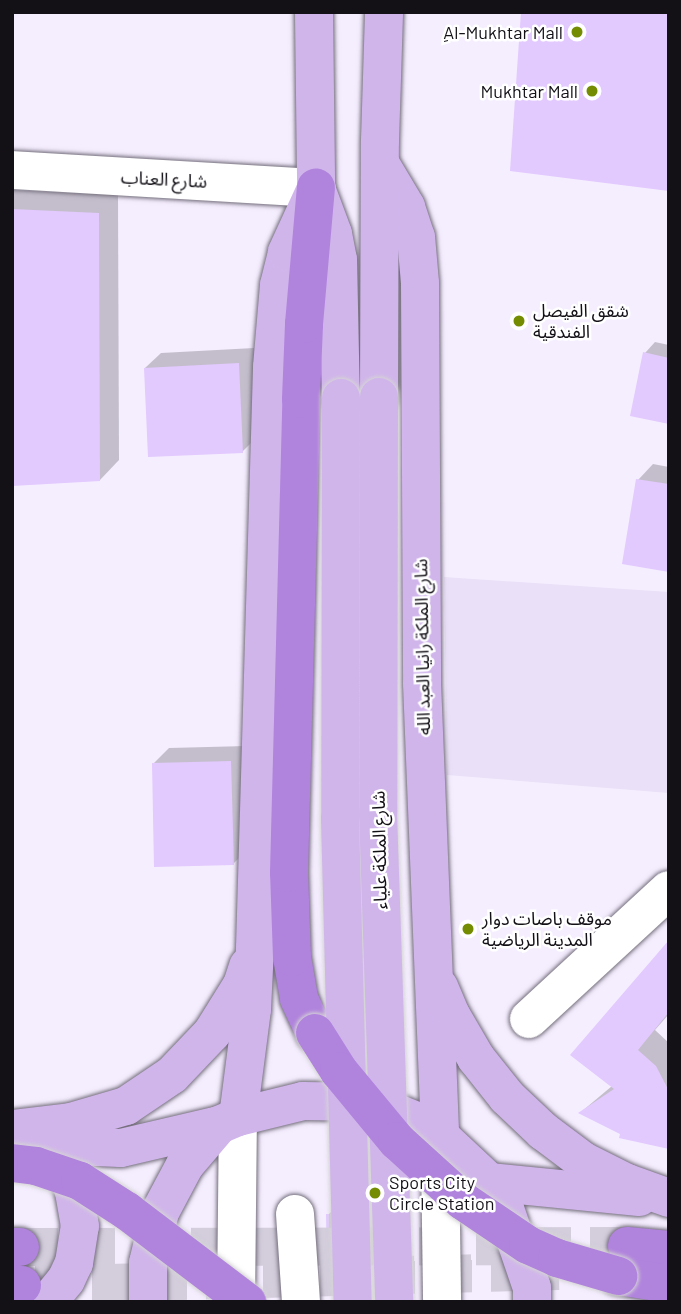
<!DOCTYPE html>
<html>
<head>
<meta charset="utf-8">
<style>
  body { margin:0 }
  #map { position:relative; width:681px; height:1314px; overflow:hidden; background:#f5eeff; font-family:Barlow,"Noto Sans Arabic",sans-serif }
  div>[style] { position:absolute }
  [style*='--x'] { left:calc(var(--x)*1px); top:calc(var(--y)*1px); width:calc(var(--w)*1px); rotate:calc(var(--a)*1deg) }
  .built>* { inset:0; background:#eae0f7 }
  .shadow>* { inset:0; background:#0003 }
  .building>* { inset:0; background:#e2c9fe }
  .highway-tunnel>* { height:38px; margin-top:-19px; transform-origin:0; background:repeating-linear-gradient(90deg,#d3cddc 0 38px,transparent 0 57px) }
  .roads { filter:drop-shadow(0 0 2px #746e7c) drop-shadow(0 0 2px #746e7c) }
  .minor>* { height:38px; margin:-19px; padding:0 19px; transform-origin:19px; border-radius:19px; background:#fff }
  .major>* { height:38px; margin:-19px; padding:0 19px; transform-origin:19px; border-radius:19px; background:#d0b5eb }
  .highway>* { height:38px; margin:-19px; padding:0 19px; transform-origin:19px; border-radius:19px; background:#b083dd }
  .bridges { filter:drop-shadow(0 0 2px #d5d4d5) drop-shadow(0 0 2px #d5d4d5) }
  .major-bridge>* { height:38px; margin:-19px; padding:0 19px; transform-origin:19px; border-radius:19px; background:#d0b5eb }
  .highway-bridge>* { height:38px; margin:-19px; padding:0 19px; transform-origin:19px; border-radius:19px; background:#b083dd }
  .dots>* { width:19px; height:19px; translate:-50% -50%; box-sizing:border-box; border:4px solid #fff; border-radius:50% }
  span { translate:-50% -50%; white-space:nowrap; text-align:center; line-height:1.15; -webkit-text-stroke:5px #fff; paint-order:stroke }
  .poi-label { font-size:18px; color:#131016 }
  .right { translate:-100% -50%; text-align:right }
  .left { translate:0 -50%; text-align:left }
  .street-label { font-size:18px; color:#131016 }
  .frame { position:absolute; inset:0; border:14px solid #131016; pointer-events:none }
</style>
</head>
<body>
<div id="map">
  <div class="built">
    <i style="clip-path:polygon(444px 577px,669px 592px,669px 793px,447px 775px)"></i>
  </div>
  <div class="shadow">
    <i style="clip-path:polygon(12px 190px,118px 195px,119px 460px,100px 480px,12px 484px)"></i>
    <i style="clip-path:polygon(655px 342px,669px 345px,669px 422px,645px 353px)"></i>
    <i style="clip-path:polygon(254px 348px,258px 436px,242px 452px,145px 368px,161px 353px)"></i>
    <i style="clip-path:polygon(653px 464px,669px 467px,669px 570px,638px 480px)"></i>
    <i style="clip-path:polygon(246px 746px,249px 848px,233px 864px,154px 763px,169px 748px)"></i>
    <i style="clip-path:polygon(669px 943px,669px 1014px,655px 1030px,669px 1043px,669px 1147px,622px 1133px,581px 1112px,612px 1086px)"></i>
    <i style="clip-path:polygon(339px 1204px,340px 1258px,329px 1269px,328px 1215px)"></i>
  </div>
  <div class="building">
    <i style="clip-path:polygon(521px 12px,669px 12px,669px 191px,510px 171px)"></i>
    <i style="clip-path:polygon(12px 209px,99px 213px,100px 481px,12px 486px)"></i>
    <i style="clip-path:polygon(643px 352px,669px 358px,669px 424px,630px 416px)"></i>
    <i style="clip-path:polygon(239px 363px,243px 453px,148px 457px,144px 368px)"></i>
    <i style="clip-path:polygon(636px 479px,669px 484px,669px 572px,622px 564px)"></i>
    <i style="clip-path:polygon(231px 761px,234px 865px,154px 867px,152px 763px)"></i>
    <i style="clip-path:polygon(669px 940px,669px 1012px,638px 1050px,656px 1066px,669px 1091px,669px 1149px,619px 1138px,620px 1134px,578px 1113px,614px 1089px,570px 1055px)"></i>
    <i style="clip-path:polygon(326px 1214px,329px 1214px,330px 1271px,327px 1271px)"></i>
  </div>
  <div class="highway-tunnel">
    <i style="--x:20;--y:1247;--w:607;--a:-0.09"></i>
    <i style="--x:35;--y:1285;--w:524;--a:-1.53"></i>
  </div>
  <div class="roads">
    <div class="minor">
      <i style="--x:12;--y:170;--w:305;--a:3.4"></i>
      <i style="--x:529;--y:1019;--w:190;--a:-42.7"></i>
      <i style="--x:440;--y:1153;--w:149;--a:89.2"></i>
      <i style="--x:295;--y:1214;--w:88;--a:86.1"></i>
      <i style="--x:236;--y:1302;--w:185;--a:-89.4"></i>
    </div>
    <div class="major">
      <i style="--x:314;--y:12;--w:176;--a:89.3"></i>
      <i style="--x:316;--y:188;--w:49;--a:69.7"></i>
      <i style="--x:333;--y:234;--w:26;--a:79"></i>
      <i style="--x:338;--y:260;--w:138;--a:88.8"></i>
      <i style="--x:381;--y:165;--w:49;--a:59.2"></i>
      <i style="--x:406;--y:207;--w:32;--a:72"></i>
      <i style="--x:416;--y:237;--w:46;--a:85"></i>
      <i style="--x:420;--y:283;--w:400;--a:89.7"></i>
      <i style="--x:422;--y:683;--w:453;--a:87.7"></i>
      <i style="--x:379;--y:397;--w:256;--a:-89.8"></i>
      <i style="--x:380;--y:141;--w:129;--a:-88.2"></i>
      <i style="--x:439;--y:987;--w:30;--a:67"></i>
      <i style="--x:451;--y:1015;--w:50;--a:59.8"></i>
      <i style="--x:476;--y:1058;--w:50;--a:51.5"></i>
      <i style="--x:507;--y:1097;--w:50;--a:43.4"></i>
      <i style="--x:543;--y:1131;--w:50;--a:36.9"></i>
      <i style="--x:583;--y:1161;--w:49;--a:26.6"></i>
      <i style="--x:627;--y:1183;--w:45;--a:19.7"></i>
      <i style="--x:238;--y:1117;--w:109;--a:-82.6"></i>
      <i style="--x:252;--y:1009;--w:61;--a:-87.2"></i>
      <i style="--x:255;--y:948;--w:581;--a:-88.32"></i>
      <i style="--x:272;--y:367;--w:82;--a:-85.1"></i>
      <i style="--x:279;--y:285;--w:34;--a:-76"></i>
      <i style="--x:287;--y:252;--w:65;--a:-65.4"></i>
      <i style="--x:12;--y:1129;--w:59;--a:-6.8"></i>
      <i style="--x:71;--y:1122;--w:57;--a:-16.2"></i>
      <i style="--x:126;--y:1106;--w:55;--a:-34"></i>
      <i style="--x:172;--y:1075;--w:58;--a:-46.4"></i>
      <i style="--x:212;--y:1033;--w:57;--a:-58"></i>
      <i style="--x:242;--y:985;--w:20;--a:-72"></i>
      <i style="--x:25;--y:1144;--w:96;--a:2.4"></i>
      <i style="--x:121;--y:1148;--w:101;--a:-13.2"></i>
      <i style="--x:489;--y:1182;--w:151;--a:5.7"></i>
      <i style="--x:48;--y:1302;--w:28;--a:-51"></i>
      <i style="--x:66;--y:1280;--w:19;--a:-65"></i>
      <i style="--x:74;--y:1263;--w:37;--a:-81"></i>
      <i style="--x:80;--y:1226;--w:36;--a:-100"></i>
      <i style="--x:74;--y:1191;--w:15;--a:-113"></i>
      <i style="--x:68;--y:1177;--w:27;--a:-129"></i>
      <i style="--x:148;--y:1302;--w:39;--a:-90"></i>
      <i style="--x:148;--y:1263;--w:52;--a:-76.8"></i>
      <i style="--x:160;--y:1212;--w:53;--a:-62"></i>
      <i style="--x:185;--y:1165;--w:52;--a:-49.6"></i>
      <i style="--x:219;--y:1125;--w:21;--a:-23"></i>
      <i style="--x:238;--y:1117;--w:67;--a:-13.8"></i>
      <i style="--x:303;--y:1101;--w:67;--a:0.9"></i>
      <i style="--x:370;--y:1102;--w:53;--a:22.2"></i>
      <i style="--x:419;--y:1122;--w:25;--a:34"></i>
      <i style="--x:440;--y:1136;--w:67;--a:43.2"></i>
      <i style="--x:489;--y:1182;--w:31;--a:59"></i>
      <i style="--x:505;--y:1209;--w:83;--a:71.1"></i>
      <i style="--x:532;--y:1288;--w:14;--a:90"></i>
    </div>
    <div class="highway">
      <i style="--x:315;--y:1033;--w:38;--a:-115"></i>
      <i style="--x:299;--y:998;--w:42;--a:-99.7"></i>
      <i style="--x:292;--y:957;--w:84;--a:-92"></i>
      <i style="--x:289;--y:873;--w:474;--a:-88.5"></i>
      <i style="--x:301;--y:399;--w:75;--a:-87.7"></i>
      <i style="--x:304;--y:324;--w:137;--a:-85"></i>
      <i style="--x:627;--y:1246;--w:42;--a:5.4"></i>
      <i style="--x:12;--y:1247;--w:8;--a:0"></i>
      <i style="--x:618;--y:1276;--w:52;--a:8.9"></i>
      <i style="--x:12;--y:1285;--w:10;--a:0"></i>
    </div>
  </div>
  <div class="bridges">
    <div class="major-bridge">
      <i style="--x:379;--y:397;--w:416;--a:90.1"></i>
      <i style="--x:378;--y:813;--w:489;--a:88.1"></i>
      <i style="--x:341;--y:398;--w:421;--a:90.1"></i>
      <i style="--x:340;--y:819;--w:483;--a:88.5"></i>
    </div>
    <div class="highway-bridge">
      <i style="--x:315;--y:1033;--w:45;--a:57.7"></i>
      <i style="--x:339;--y:1071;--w:91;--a:50.4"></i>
      <i style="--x:397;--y:1141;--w:89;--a:42.3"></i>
      <i style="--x:463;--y:1201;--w:78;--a:34.1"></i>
      <i style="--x:528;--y:1245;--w:32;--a:24"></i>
      <i style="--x:557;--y:1258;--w:64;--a:16.4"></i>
      <i style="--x:12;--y:1163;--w:24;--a:7"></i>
      <i style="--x:36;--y:1166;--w:46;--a:18.8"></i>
      <i style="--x:80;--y:1181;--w:56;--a:32.6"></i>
      <i style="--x:127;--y:1211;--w:151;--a:37.2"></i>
    </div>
  </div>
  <div class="dots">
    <i style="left:577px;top:32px;background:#738c02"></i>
    <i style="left:592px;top:91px;background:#738c02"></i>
    <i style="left:519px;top:321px;background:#738c02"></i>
    <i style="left:468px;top:929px;background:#738c02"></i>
    <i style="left:375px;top:1193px;background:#738c02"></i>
  </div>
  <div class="poi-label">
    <span class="right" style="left:563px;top:32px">ِAl-Mukhtar Mall</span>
    <span class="right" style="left:578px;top:91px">Mukhtar Mall</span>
    <span class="left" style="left:533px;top:321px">شقق الفيصل<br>الفندقية</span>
    <span class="left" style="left:482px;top:929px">موقف باصات دوار<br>المدينة الرياضية</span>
    <span class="left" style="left:389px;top:1193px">Sports City<br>Circle Station</span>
  </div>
  <div class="street-label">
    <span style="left:164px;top:179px;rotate:3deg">شارع العناب</span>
    <span style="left:422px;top:647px;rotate:-91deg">شارع الملكة رانيا العبد الله</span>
    <span style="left:379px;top:850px;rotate:-91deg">شارع الملكة علياء</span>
  </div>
  <div class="frame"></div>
</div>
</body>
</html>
